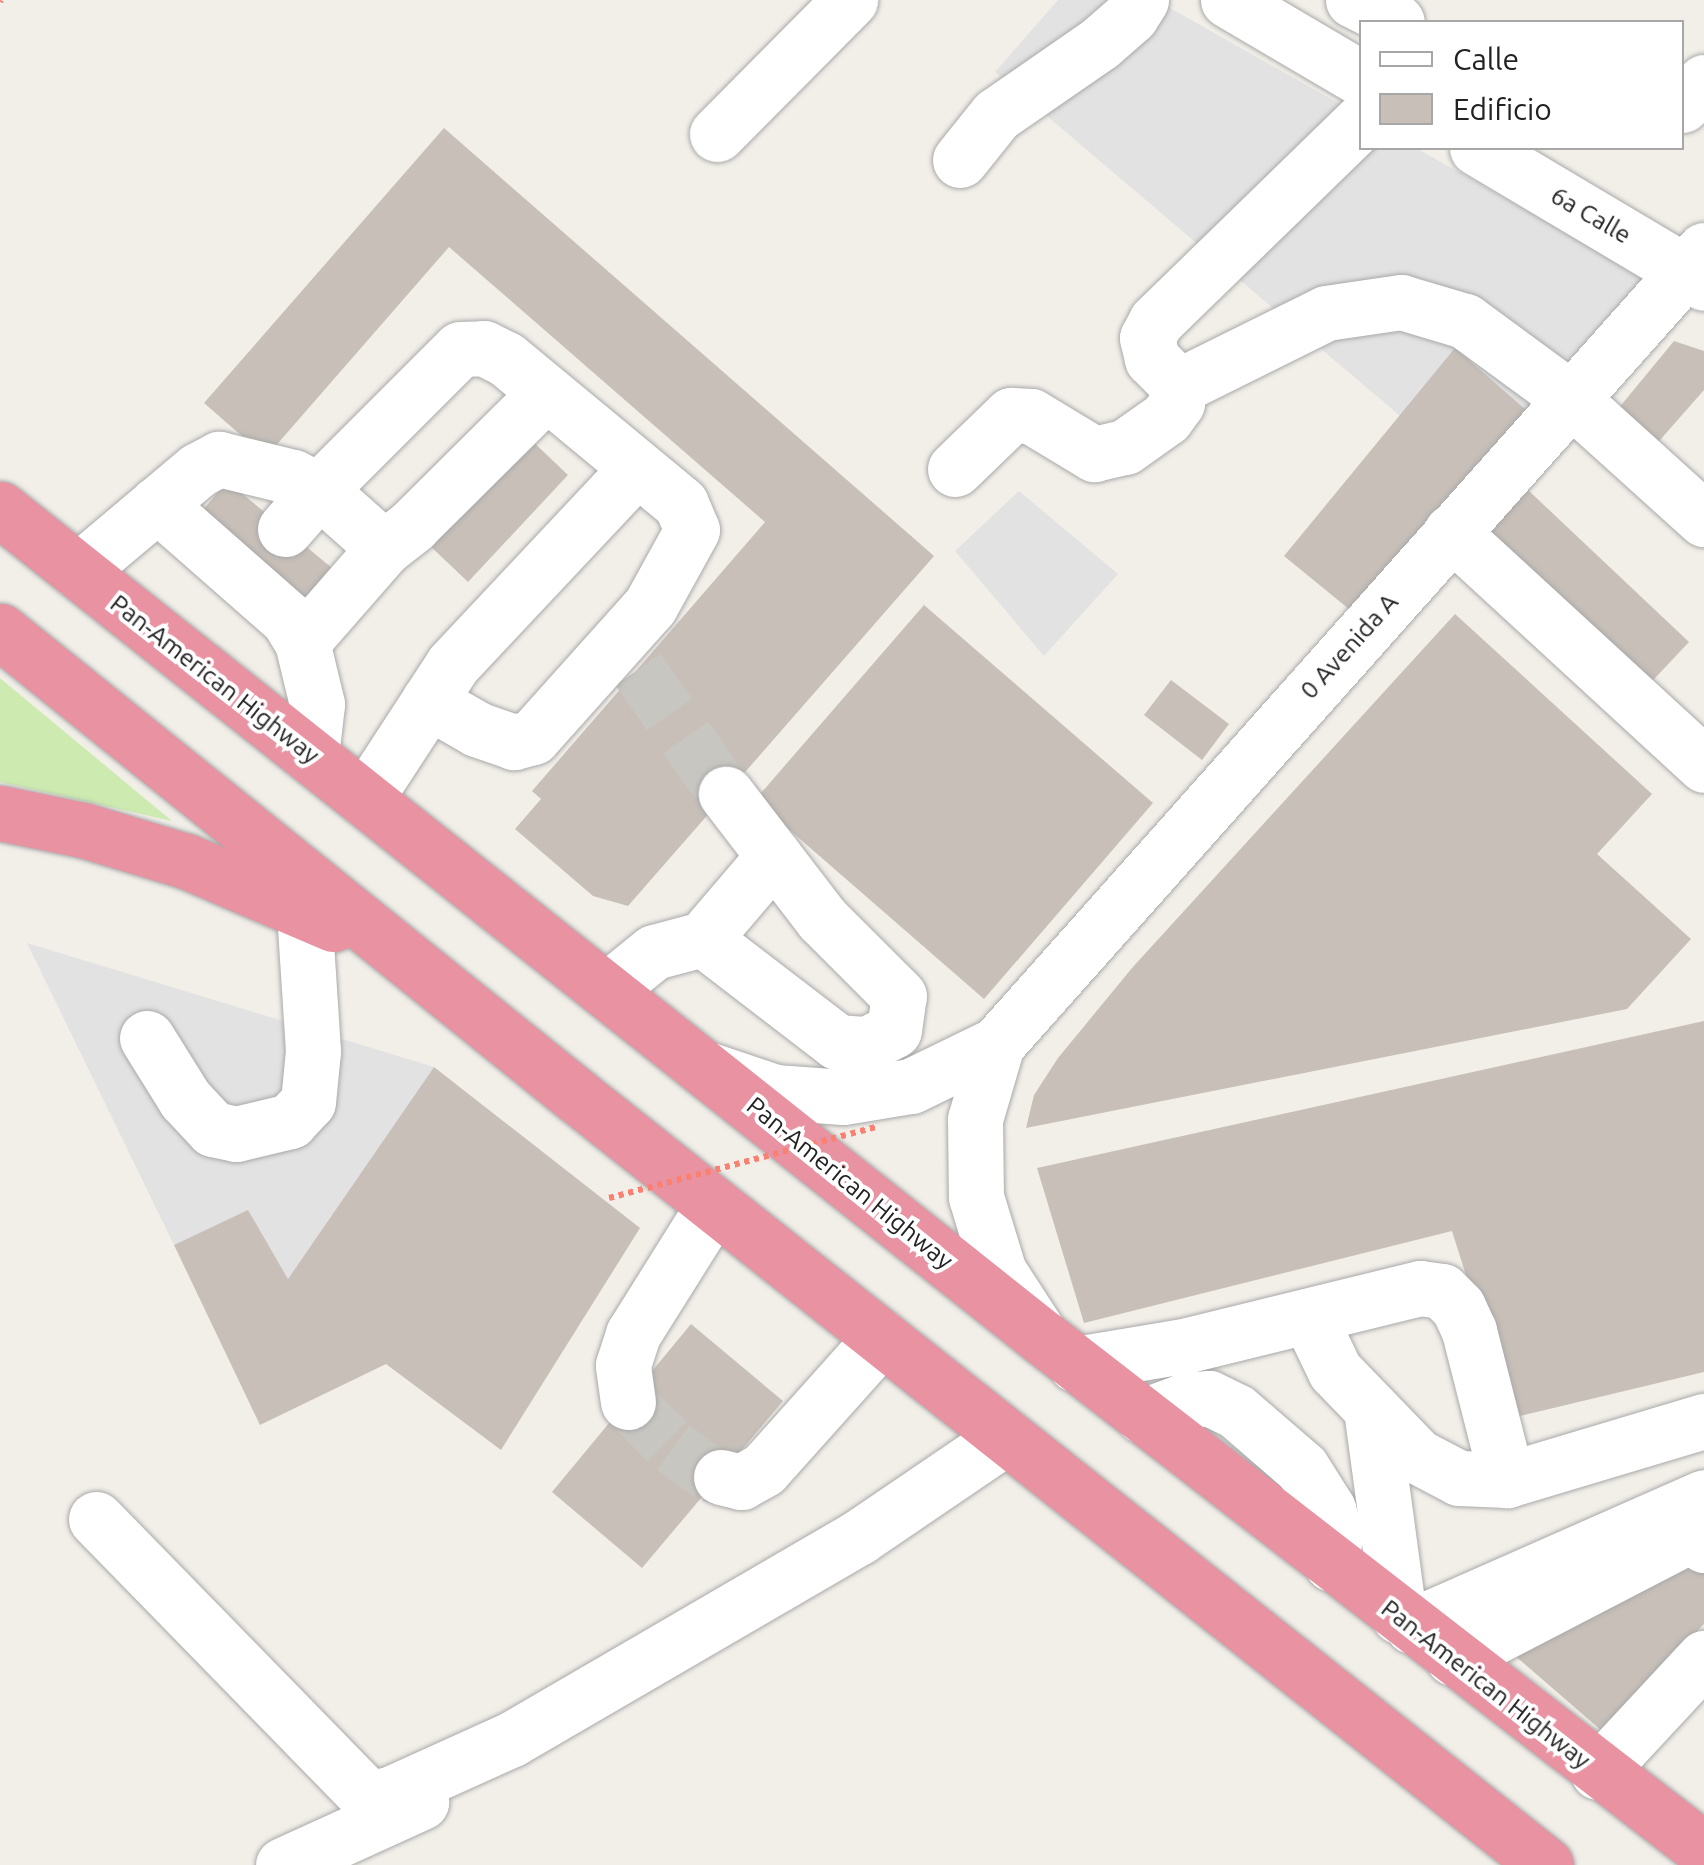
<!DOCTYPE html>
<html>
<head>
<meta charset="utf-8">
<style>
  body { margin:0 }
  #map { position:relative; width:1704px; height:1865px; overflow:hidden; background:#f2efe9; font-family:Ubuntu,sans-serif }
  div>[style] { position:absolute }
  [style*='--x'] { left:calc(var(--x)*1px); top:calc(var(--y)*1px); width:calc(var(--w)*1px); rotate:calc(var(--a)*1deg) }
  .grass>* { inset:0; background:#cdebb0 }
  .parking>* { inset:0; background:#e2e2e2 }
  .building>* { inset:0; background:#c7bfb8 }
  .minor-tunnel>* { height:55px; margin-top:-27.5px; transform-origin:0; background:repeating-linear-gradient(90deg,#c8c6c1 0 55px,transparent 0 83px) }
  .path>* { height:6px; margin-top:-3px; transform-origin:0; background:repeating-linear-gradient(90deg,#fa8072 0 5px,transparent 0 10px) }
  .roads { filter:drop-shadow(0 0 2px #a9a9a9) drop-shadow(0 0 2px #a9a9a9) }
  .minor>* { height:55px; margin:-27.5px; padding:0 27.5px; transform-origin:27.5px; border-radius:27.5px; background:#fff }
  .highway>* { height:55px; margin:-27.5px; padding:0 27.5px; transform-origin:27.5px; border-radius:27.5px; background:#e892a2 }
  .path-bridge>* { height:6px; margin-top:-3px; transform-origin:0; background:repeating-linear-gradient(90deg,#fa8072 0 5px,transparent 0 10px) }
  span { translate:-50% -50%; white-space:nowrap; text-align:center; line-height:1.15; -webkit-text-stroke:8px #fff; paint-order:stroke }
  .street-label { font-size:25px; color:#222 }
  .legend { position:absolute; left:1359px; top:20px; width:325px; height:130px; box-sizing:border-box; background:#fff; border:2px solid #a7a7a7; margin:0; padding:12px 18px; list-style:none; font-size:30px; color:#222 }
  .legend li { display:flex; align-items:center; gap:20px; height:50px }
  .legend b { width:50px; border:2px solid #a7a7a7 }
</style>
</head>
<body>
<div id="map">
  <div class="grass">
    <i style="clip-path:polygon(0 678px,172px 821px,0 782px)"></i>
  </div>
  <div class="parking">
    <i style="clip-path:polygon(1058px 0,1156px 0,1361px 116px,1362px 148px,1416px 148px,1682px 298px,1498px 499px,995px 72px)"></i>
    <i style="clip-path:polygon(1019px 491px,1118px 574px,1044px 656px,955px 551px)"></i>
    <i style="clip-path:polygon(27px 943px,434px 1067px,288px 1279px,248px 1211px,174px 1245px)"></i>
  </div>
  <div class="building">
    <i style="clip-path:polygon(444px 128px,934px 556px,628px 906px,593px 896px,515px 829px,541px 799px,532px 791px,765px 522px,449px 247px,266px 457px,204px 403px)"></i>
    <i style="clip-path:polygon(1674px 341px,1704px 351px,1704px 390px,1653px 448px,1613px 415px)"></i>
    <i style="clip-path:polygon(1455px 348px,1526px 410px,1355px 614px,1284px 556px)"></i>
    <i style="clip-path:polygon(527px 436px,568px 475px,468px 582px,426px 542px)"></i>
    <i style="clip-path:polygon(227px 481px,344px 578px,309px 619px,193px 522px)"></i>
    <i style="clip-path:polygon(1528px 490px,1689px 642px,1641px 693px,1479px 542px)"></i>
    <i style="clip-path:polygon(924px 605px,1153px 803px,984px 999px,755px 800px)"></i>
    <i style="clip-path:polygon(1455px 614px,1652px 794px,1597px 854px,1691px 939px,1627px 1009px,1026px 1128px,1034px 1095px,1058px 1058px,1132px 968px)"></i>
    <i style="clip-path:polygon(1171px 680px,1229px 724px,1202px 760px,1144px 715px)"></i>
    <i style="clip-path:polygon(1704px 1021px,1704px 1372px,1511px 1418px,1452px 1231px,1084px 1323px,1037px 1168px)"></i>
    <i style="clip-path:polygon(434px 1067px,640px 1228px,501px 1450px,386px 1364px,260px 1425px,174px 1245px,248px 1210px,288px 1279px)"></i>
    <i style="clip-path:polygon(691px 1324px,783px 1401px,642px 1568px,552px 1492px)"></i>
    <i style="clip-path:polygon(1692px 1551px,1704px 1562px,1704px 1624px,1602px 1731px,1506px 1648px)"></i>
  </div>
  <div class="minor-tunnel">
    <i style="--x:638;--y:669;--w:153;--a:54.9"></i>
    <i style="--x:628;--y:1402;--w:64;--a:45"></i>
    <i style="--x:673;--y:1447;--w:46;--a:36.1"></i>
    <i style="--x:710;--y:1474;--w:11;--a:15"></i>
  </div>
  <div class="path">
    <i style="--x:0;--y:2;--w:2;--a:-63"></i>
  </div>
  <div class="roads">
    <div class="minor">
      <i style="--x:1228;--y:0;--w:156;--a:30.5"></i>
      <i style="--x:1353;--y:0;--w:49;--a:26.6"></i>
      <i style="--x:1682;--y:105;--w:32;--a:-46"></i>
      <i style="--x:717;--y:134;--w:189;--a:-45.2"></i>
      <i style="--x:1477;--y:148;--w:264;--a:30.7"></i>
      <i style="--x:960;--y:160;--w:58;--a:-51.3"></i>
      <i style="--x:996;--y:115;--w:126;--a:-34.7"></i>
      <i style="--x:1100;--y:43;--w:41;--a:-41.1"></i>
      <i style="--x:1131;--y:16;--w:19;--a:-58"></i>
      <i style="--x:1179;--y:386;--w:164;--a:-26.4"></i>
      <i style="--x:1326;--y:313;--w:76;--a:-8.3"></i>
      <i style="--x:1401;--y:302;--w:67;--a:16.5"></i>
      <i style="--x:1465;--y:321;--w:130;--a:36.3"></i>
      <i style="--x:1570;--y:398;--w:181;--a:42.1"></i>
      <i style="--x:955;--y:469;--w:78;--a:-44"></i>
      <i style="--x:1011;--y:415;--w:20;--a:3"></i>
      <i style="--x:1031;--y:416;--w:74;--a:31.1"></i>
      <i style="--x:1094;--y:454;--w:32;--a:-13"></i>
      <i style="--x:1125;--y:447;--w:50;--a:-35.3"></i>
      <i style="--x:1166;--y:418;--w:19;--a:-54"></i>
      <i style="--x:1177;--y:403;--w:17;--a:-83"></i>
      <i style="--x:1179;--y:386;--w:38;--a:-135"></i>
      <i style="--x:1152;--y:359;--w:22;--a:-103"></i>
      <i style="--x:1147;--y:338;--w:19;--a:-62"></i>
      <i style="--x:1156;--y:321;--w:287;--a:-44.2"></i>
      <i style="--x:157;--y:504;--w:174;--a:41.3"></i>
      <i style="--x:288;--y:619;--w:27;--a:59"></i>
      <i style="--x:302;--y:642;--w:64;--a:76.4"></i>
      <i style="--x:317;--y:704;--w:52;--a:96.6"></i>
      <i style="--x:285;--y:529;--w:52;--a:-48.9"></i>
      <i style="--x:319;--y:490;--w:87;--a:41.7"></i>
      <i style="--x:1451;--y:532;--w:344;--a:42.6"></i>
      <i style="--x:78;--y:571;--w:157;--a:-40.1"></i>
      <i style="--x:198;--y:470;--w:24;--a:-28"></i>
      <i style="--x:219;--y:459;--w:76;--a:13.7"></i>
      <i style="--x:293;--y:477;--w:29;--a:27"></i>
      <i style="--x:319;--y:490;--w:199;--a:-45"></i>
      <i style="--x:460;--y:349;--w:24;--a:-2"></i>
      <i style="--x:484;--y:348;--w:25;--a:27"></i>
      <i style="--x:506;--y:359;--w:227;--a:39.6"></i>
      <i style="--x:681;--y:504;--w:28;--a:67"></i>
      <i style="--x:692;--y:530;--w:87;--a:118.9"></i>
      <i style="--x:650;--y:606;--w:176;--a:131.8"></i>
      <i style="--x:533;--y:737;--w:20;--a:165"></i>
      <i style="--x:514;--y:742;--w:39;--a:-161"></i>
      <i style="--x:477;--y:729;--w:56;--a:-150.3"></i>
      <i style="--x:302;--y:642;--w:125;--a:-48.9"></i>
      <i style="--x:384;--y:548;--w:37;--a:-38"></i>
      <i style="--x:413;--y:525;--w:187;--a:-44.8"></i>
      <i style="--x:365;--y:799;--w:161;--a:-56.9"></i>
      <i style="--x:453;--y:664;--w:266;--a:-46.8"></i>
      <i style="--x:703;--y:939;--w:109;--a:-49.5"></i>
      <i style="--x:607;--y:990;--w:60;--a:-39"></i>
      <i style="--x:654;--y:952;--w:51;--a:-14.9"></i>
      <i style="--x:703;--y:939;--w:169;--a:37.5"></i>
      <i style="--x:837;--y:1042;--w:30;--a:4"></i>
      <i style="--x:867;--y:1044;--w:30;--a:-27"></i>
      <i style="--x:894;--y:1030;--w:34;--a:-82"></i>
      <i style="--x:899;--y:996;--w:109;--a:-135"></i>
      <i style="--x:822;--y:919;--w:158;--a:-127.5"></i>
      <i style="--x:147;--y:1038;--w:72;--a:58.1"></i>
      <i style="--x:185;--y:1099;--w:41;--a:47"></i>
      <i style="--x:213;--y:1129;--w:24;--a:12"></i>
      <i style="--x:236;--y:1134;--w:56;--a:-13.5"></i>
      <i style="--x:290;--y:1121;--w:26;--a:-47"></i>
      <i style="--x:308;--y:1102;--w:51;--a:-84.4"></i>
      <i style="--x:313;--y:1051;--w:139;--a:-93.7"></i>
      <i style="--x:997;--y:1044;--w:78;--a:106.3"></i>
      <i style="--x:975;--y:1119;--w:78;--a:89.3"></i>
      <i style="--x:976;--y:1197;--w:78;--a:73"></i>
      <i style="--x:999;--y:1272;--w:68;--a:57"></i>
      <i style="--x:710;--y:1070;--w:69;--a:18.7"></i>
      <i style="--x:775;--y:1092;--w:68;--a:4.2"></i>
      <i style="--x:843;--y:1097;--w:69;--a:-9.2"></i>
      <i style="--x:911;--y:1086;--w:96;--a:-26"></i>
      <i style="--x:997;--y:1044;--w:1063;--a:-48.32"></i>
      <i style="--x:1309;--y:1317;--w:60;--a:64.3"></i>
      <i style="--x:1335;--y:1371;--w:118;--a:46"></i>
      <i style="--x:1417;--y:1456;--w:47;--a:27.6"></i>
      <i style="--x:1459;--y:1478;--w:48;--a:2.4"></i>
      <i style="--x:1507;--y:1480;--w:206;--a:-16.7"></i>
      <i style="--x:1075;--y:1364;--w:115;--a:-9.5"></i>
      <i style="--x:1188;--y:1345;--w:239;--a:-13.8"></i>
      <i style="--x:1420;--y:1288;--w:22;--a:8"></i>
      <i style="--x:1442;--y:1291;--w:23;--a:45"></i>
      <i style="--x:1458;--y:1307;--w:26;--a:65"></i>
      <i style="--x:1469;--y:1331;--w:154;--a:75.7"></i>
      <i style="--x:628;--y:1402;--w:37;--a:-98"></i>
      <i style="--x:623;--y:1365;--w:33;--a:-72"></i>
      <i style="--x:633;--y:1334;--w:152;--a:-57.9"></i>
      <i style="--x:1371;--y:1409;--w:209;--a:82.3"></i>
      <i style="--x:1143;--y:1416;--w:46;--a:-20.4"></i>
      <i style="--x:1186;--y:1400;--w:23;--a:-5"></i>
      <i style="--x:1209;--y:1398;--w:30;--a:26"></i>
      <i style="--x:1236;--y:1411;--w:87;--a:40.8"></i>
      <i style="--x:1302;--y:1468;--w:49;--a:57.6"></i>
      <i style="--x:1328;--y:1509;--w:25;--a:74"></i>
      <i style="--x:1335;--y:1533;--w:31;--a:96"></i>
      <i style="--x:721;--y:1477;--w:21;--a:14"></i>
      <i style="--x:741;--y:1482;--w:26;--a:-29"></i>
      <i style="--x:764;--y:1469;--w:176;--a:-48.2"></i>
      <i style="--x:96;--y:1519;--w:390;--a:45.7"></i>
      <i style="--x:368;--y:1798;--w:22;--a:-10"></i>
      <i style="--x:390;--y:1794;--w:134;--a:-24.3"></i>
      <i style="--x:512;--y:1739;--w:402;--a:-30.2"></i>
      <i style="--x:859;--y:1537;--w:178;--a:-34.2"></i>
      <i style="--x:1412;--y:1626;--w:319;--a:-23.8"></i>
      <i style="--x:1453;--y:1658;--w:259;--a:-27.4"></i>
      <i style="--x:1683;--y:1539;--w:13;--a:0"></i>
      <i style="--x:1696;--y:1539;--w:10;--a:37"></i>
      <i style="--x:1598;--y:1772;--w:156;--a:-47.1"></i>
      <i style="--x:283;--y:1865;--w:152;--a:-24.5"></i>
    </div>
    <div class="highway">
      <i style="--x:0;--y:509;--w:1331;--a:38.47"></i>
      <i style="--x:1042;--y:1337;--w:838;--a:37.77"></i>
      <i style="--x:0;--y:631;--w:741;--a:38.87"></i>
      <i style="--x:577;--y:1096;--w:1237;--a:38.44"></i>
      <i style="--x:0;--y:813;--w:85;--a:11.6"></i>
      <i style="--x:83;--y:830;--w:108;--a:16.8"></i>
      <i style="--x:186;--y:861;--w:160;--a:23.2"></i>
    </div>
  </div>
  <div class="path-bridge">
    <i style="--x:609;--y:1198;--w:279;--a:-14.9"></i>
  </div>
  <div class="street-label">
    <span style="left:1591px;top:215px;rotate:30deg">6a Calle</span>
    <span style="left:1349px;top:646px;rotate:-48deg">0 Avenida A</span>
    <span style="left:215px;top:679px;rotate:38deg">Pan-American Highway</span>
    <span style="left:850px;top:1183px;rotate:39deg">Pan-American Highway</span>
    <span style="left:1486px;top:1684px;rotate:38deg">Pan-American Highway</span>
  </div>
  <ul class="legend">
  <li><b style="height:12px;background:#fff"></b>Calle</li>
  <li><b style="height:28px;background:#c7bfb8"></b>Edificio</li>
  </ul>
</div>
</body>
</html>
